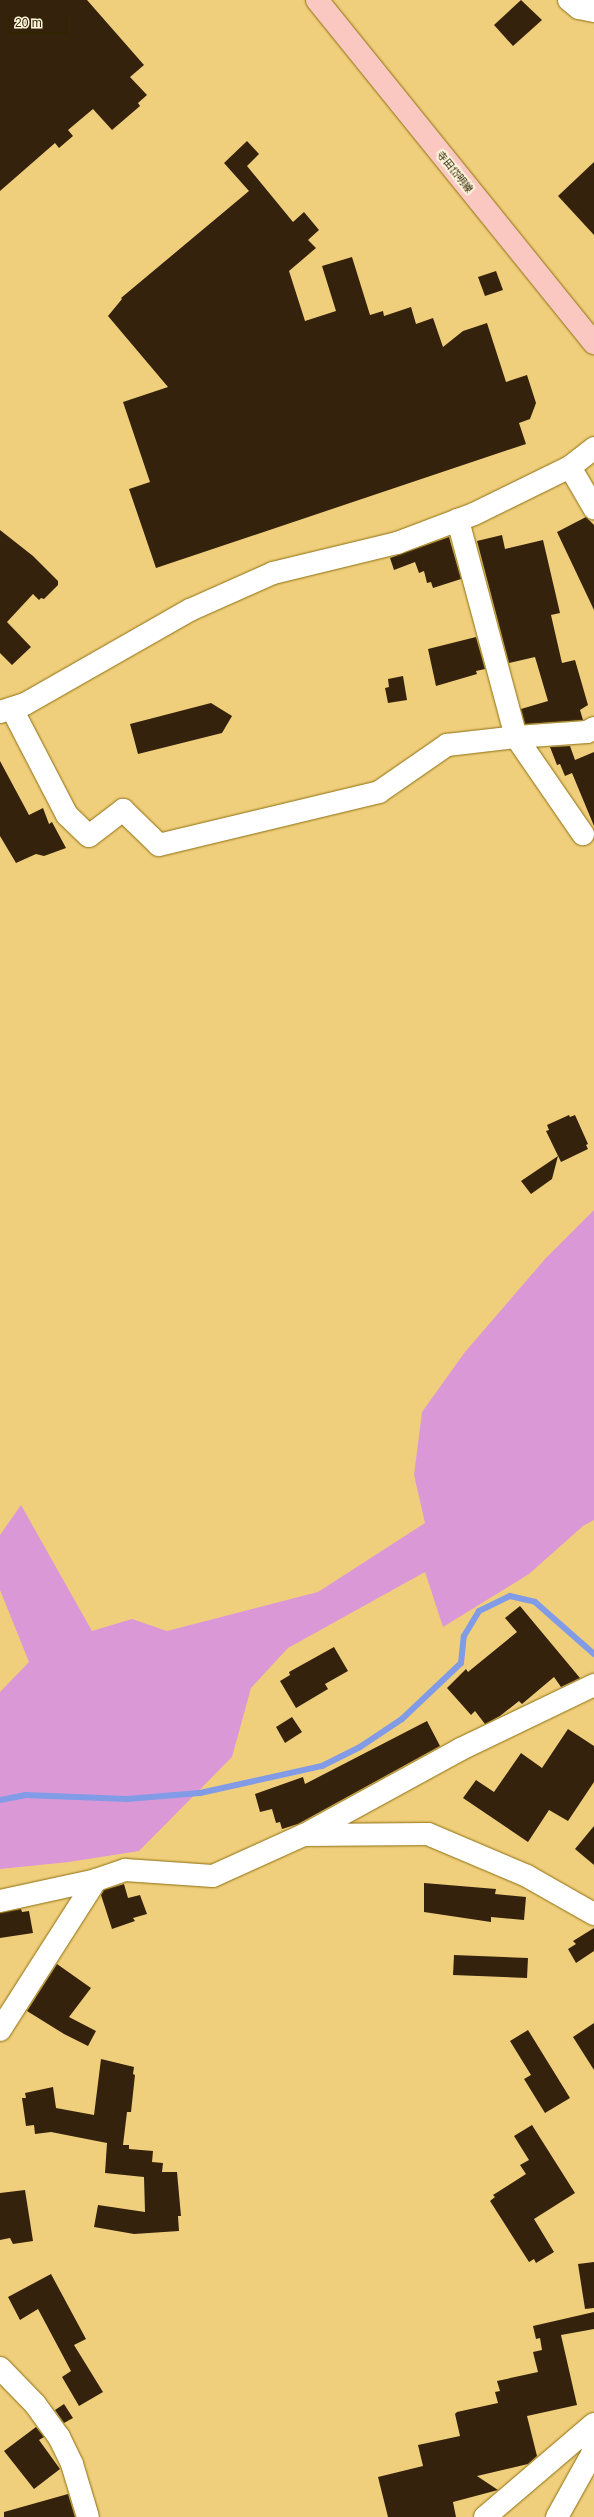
<!DOCTYPE html>
<html>
<head>
<meta charset="utf-8">
<style>
  body { margin:0 }
  #map { position:relative; width:594px; height:2517px; overflow:hidden; background:#f0cf7c; font-family:Helvetica,"Noto Sans JP",sans-serif }
  div>[style] { position:absolute }
  [style*='--x'] { left:calc(var(--x)*1px); top:calc(var(--y)*1px); width:calc(var(--w)*1px); rotate:calc(var(--a)*1deg) }
  .green>* { inset:0; background:#db98d7 }
  .stream>* { height:6px; margin:-3px; padding:0 3px; transform-origin:3px; border-radius:3px; background:#819be6 }
  .building>* { inset:0; background:#35220d }
  .roads { filter:drop-shadow(0 0 1px #8d6f10) drop-shadow(0 0 1px #8d6f10) }
  .minor>* { height:22px; margin:-11px; padding:0 11px; transform-origin:11px; border-radius:11px; background:#fff }
  .major>* { height:22px; margin:-11px; padding:0 11px; transform-origin:11px; border-radius:11px; background:#fac8c1 }
  span { translate:-50% -50%; white-space:nowrap; text-align:center; line-height:1.15; -webkit-text-stroke:4px #fcf3db; paint-order:stroke }
  .street-label { font-size:10px; color:#302400 }
  .scale { position:absolute; left:8px; top:16px; width:60px; height:18px; box-sizing:border-box; border:2px solid #302400; border-top:0; padding-left:5px; font-size:12px; line-height:14px; white-space:nowrap; color:#302400; -webkit-text-stroke:3px #fcf3db; paint-order:stroke }
</style>
</head>
<body>
<div id="map">
  <div class="green">
    <i style="clip-path:polygon(594px 1210px,594px 1520px,583px 1526px,529px 1574px,443px 1627px,425px 1572px,288px 1648px,251px 1688px,232px 1757px,139px 1851px,69px 1862px,0 1869px,0 1692px,29px 1662px,0 1590px,0 1535px,21px 1505px,92px 1631px,132px 1619px,167px 1631px,318px 1592px,425px 1523px,414px 1475px,422px 1412px,465px 1352px,545px 1259px)"></i>
  </div>
  <div class="stream">
    <i style="--x:0;--y:1800;--w:25;--a:-11"></i>
    <i style="--x:25;--y:1795;--w:102;--a:2.2"></i>
    <i style="--x:127;--y:1799;--w:73;--a:-4.7"></i>
    <i style="--x:200;--y:1793;--w:125;--a:-12.5"></i>
    <i style="--x:322;--y:1766;--w:42;--a:-26.6"></i>
    <i style="--x:360;--y:1747;--w:50;--a:-33.7"></i>
    <i style="--x:402;--y:1719;--w:81;--a:-43.5"></i>
    <i style="--x:461;--y:1663;--w:27;--a:-84"></i>
    <i style="--x:464;--y:1636;--w:29;--a:-59"></i>
    <i style="--x:479;--y:1611;--w:34;--a:-26"></i>
    <i style="--x:510;--y:1596;--w:26;--a:13"></i>
    <i style="--x:535;--y:1602;--w:79;--a:41.4"></i>
  </div>
  <div class="building">
    <i style="clip-path:polygon(0 0,87px 0,144px 65px,130px 77px,147px 95px,138px 103px,140px 106px,112px 130px,93px 109px,68px 130px,73px 136px,59px 148px,55px 143px,0 191px)"></i>
    <i style="clip-path:polygon(521px 0,542px 20px,513px 46px,494px 25px)"></i>
    <i style="clip-path:polygon(247px 141px,259px 154px,247px 166px,293px 222px,304px 212px,319px 230px,308px 240px,316px 248px,289px 271px,305px 321px,336px 311px,322px 266px,352px 257px,370px 315px,383px 311px,384px 316px,411px 307px,416px 324px,433px 318px,443px 347px,463px 331px,487px 323px,506px 382px,527px 375px,536px 403px,530px 419px,519px 423px,526px 444px,156px 568px,129px 489px,150px 482px,123px 402px,168px 387px,108px 316px,122px 299px,121px 298px,249px 191px,224px 163px)"></i>
    <i style="clip-path:polygon(594px 162px,594px 235px,558px 196px)"></i>
    <i style="clip-path:polygon(496px 271px,503px 290px,485px 296px,478px 277px)"></i>
    <i style="clip-path:polygon(586px 517px,594px 525px,594px 610px,557px 532px)"></i>
    <i style="clip-path:polygon(0 530px,33px 556px,58px 581px,58px 585px,44px 599px,41px 598px,39px 600px,33px 594px,7px 622px,31px 647px,12px 665px,0 653px)"></i>
    <i style="clip-path:polygon(502px 535px,505px 549px,543px 540px,560px 613px,551px 615px,562px 663px,575px 660px,588px 705px,580px 710px,583px 720px,525px 724px,521px 709px,548px 701px,535px 657px,509px 663px,477px 541px)"></i>
    <i style="clip-path:polygon(449px 537px,461px 579px,433px 588px,431px 582px,427px 583px,424px 571px,419px 573px,415px 562px,394px 570px,390px 558px)"></i>
    <i style="clip-path:polygon(476px 637px,485px 669px,476px 671px,477px 674px,436px 686px,428px 649px)"></i>
    <i style="clip-path:polygon(403px 676px,407px 700px,388px 703px,385px 688px,389px 687px,388px 679px)"></i>
    <i style="clip-path:polygon(211px 703px,232px 716px,222px 733px,138px 754px,130px 724px)"></i>
    <i style="clip-path:polygon(570px 746px,575px 760px,594px 752px,594px 826px,572px 773px,565px 776px,560px 764px,557px 765px,550px 747px)"></i>
    <i style="clip-path:polygon(0 761px,29px 815px,43px 808px,49px 824px,52px 822px,66px 848px,44px 856px,36px 854px,16px 863px,0 836px)"></i>
    <i style="clip-path:polygon(569px 1115px,570px 1117px,575px 1115px,588px 1144px,586px 1145px,588px 1149px,561px 1162px,546px 1131px,549px 1130px,547px 1125px)"></i>
    <i style="clip-path:polygon(558px 1156px,552px 1179px,531px 1194px,521px 1181px)"></i>
    <i style="clip-path:polygon(520px 1606px,580px 1678px,561px 1687px,554px 1677px,522px 1704px,519px 1701px,500px 1716px,485px 1724px,475px 1711px,471px 1715px,447px 1688px,466px 1669px,468px 1672px,517px 1632px,505px 1618px)"></i>
    <i style="clip-path:polygon(334px 1647px,348px 1671px,325px 1684px,328px 1689px,296px 1708px,280px 1681px,290px 1675px,289px 1672px)"></i>
    <i style="clip-path:polygon(292px 1717px,302px 1732px,285px 1743px,276px 1727px)"></i>
    <i style="clip-path:polygon(427px 1721px,440px 1746px,298px 1824px,282px 1829px,280px 1822px,276px 1823px,272px 1809px,260px 1812px,255px 1794px,303px 1777px,305px 1784px)"></i>
    <i style="clip-path:polygon(568px 1729px,594px 1746px,594px 1782px,568px 1821px,549px 1810px,528px 1842px,463px 1798px,476px 1780px,494px 1792px,521px 1753px,542px 1768px)"></i>
    <i style="clip-path:polygon(594px 1826px,594px 1865px,575px 1849px)"></i>
    <i style="clip-path:polygon(424px 1883px,496px 1889px,495px 1894px,526px 1897px,524px 1920px,491px 1917px,491px 1922px,424px 1912px)"></i>
    <i style="clip-path:polygon(124px 1884px,128px 1898px,140px 1895px,147px 1914px,133px 1918px,135px 1921px,112px 1929px,101px 1895px,104px 1890px)"></i>
    <i style="clip-path:polygon(21px 1909px,22px 1912px,29px 1911px,33px 1933px,0 1938px,0 1913px)"></i>
    <i style="clip-path:polygon(594px 1928px,594px 1951px,576px 1963px,568px 1949px,576px 1944px,573px 1941px)"></i>
    <i style="clip-path:polygon(454px 1955px,528px 1958px,527px 1978px,453px 1975px)"></i>
    <i style="clip-path:polygon(57px 1964px,91px 1988px,69px 2017px,96px 2031px,88px 2046px,64px 2034px,27px 2011px)"></i>
    <i style="clip-path:polygon(594px 2023px,594px 2070px,573px 2037px)"></i>
    <i style="clip-path:polygon(528px 2030px,570px 2098px,545px 2113px,524px 2079px,531px 2075px,510px 2041px)"></i>
    <i style="clip-path:polygon(101px 2059px,134px 2067px,133px 2074px,135px 2075px,131px 2112px,127px 2112px,123px 2145px,129px 2145px,129px 2149px,153px 2151px,152px 2162px,163px 2163px,162px 2172px,177px 2172px,181px 2216px,178px 2216px,179px 2231px,134px 2234px,94px 2227px,98px 2205px,145px 2212px,144px 2177px,105px 2173px,107px 2143px,51px 2132px,35px 2134px,34px 2125px,26px 2126px,22px 2098px,26px 2098px,25px 2093px,53px 2087px,56px 2108px,94px 2115px)"></i>
    <i style="clip-path:polygon(532px 2125px,575px 2193px,534px 2219px,554px 2252px,536px 2263px,534px 2259px,529px 2262px,490px 2201px,495px 2197px,493px 2195px,526px 2174px,520px 2165px,529px 2160px,514px 2136px)"></i>
    <i style="clip-path:polygon(25px 2190px,33px 2241px,13px 2244px,10px 2238px,0 2240px,0 2193px)"></i>
    <i style="clip-path:polygon(594px 2262px,594px 2308px,585px 2309px,578px 2264px)"></i>
    <i style="clip-path:polygon(51px 2274px,86px 2339px,74px 2345px,103px 2392px,79px 2406px,62px 2377px,71px 2371px,38px 2309px,20px 2320px,8px 2297px)"></i>
    <i style="clip-path:polygon(594px 2312px,594px 2329px,561px 2335px,577px 2405px,527px 2416px,537px 2456px,528px 2464px,477px 2476px,498px 2490px,453px 2502px,456px 2517px,388px 2517px,378px 2477px,423px 2466px,418px 2445px,460px 2436px,455px 2414px,457px 2412px,498px 2403px,495px 2392px,500px 2391px,497px 2381px,538px 2372px,533px 2352px,542px 2350px,540px 2338px,536px 2339px,533px 2326px)"></i>
    <i style="clip-path:polygon(64px 2404px,73px 2418px,64px 2423px,55px 2410px)"></i>
    <i style="clip-path:polygon(36px 2427px,44px 2437px,39px 2440px,60px 2469px,34px 2489px,4px 2451px)"></i>
    <i style="clip-path:polygon(68px 2494px,75px 2517px,4px 2517px,4px 2512px)"></i>
  </div>
  <div class="roads">
    <div class="minor">
      <i style="--x:569;--y:0;--w:13;--a:39"></i>
      <i style="--x:579;--y:8;--w:15;--a:11"></i>
      <i style="--x:570;--y:467;--w:48;--a:59.7"></i>
      <i style="--x:12;--y:709;--w:119;--a:62.6"></i>
      <i style="--x:67;--y:815;--w:30;--a:44"></i>
      <i style="--x:89;--y:836;--w:43;--a:-37.4"></i>
      <i style="--x:123;--y:810;--w:50;--a:44.2"></i>
      <i style="--x:159;--y:845;--w:226;--a:-13.5"></i>
      <i style="--x:379;--y:792;--w:83;--a:-34.7"></i>
      <i style="--x:447;--y:745;--w:69;--a:-6.6"></i>
      <i style="--x:516;--y:737;--w:225;--a:-105"></i>
      <i style="--x:0;--y:712;--w:26;--a:-18"></i>
      <i style="--x:25;--y:704;--w:190;--a:-29.7"></i>
      <i style="--x:190;--y:610;--w:91;--a:-24"></i>
      <i style="--x:273;--y:573;--w:128;--a:-13.6"></i>
      <i style="--x:397;--y:543;--w:82;--a:-20.6"></i>
      <i style="--x:474;--y:514;--w:107;--a:-26.1"></i>
      <i style="--x:570;--y:467;--w:31;--a:-38"></i>
      <i style="--x:516;--y:737;--w:118;--a:55.4"></i>
      <i style="--x:516;--y:737;--w:71;--a:-4"></i>
      <i style="--x:587;--y:732;--w:8;--a:-30"></i>
      <i style="--x:305;--y:1835;--w:123;--a:-0.5"></i>
      <i style="--x:428;--y:1834;--w:108;--a:23"></i>
      <i style="--x:527;--y:1876;--w:77;--a:29.6"></i>
      <i style="--x:0;--y:1901;--w:98;--a:-12.3"></i>
      <i style="--x:96;--y:1880;--w:31;--a:-19"></i>
      <i style="--x:125;--y:1870;--w:88;--a:3.9"></i>
      <i style="--x:213;--y:1876;--w:100;--a:-24.3"></i>
      <i style="--x:304;--y:1835;--w:179;--a:-28.7"></i>
      <i style="--x:461;--y:1749;--w:148;--a:-25.7"></i>
      <i style="--x:0;--y:2030;--w:178;--a:-57.4"></i>
      <i style="--x:0;--y:2368;--w:50;--a:45.8"></i>
      <i style="--x:35;--y:2404;--w:41;--a:54"></i>
      <i style="--x:59;--y:2437;--w:30;--a:64"></i>
      <i style="--x:72;--y:2464;--w:55;--a:73.2"></i>
      <i style="--x:485;--y:2517;--w:143;--a:-40.5"></i>
      <i style="--x:557;--y:2517;--w:72;--a:-60.9"></i>
      <i style="--x:592;--y:2454;--w:8;--a:-76"></i>
    </div>
    <div class="major">
      <i style="--x:317;--y:0;--w:441;--a:51.1"></i>
    </div>
  </div>
  <div class="street-label">
    <span style="left:455px;top:172px;rotate:51deg">寺田岱明線</span>
  </div>
  <div class="scale">20 m</div>
</div>
</body>
</html>
